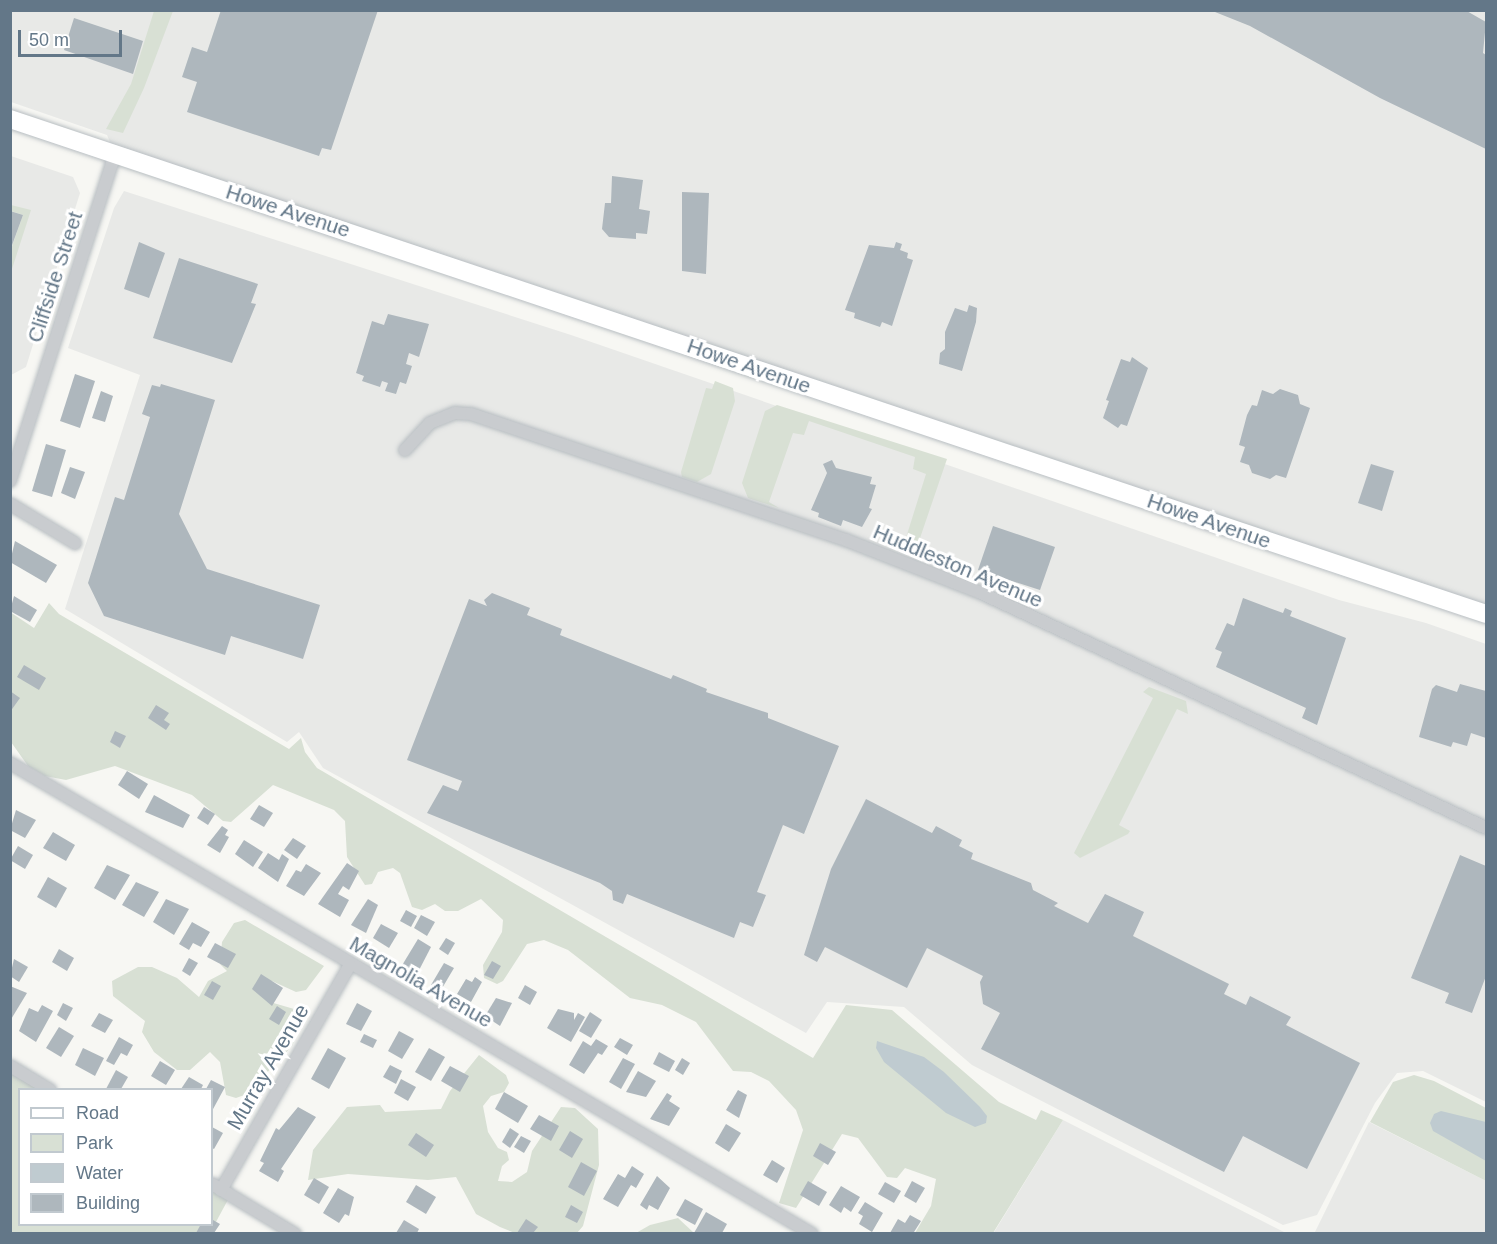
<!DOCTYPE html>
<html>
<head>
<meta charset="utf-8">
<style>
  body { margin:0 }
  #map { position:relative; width:1497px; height:1244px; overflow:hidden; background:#f7f7f3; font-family:Helvetica,sans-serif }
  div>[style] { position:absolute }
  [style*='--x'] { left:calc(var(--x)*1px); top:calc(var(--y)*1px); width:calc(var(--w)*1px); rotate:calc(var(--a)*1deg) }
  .built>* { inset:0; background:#e8e9e7 }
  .green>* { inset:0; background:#d8e0d4 }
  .water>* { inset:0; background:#bfcbd0 }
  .building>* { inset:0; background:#aeb7bd }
  .roads { filter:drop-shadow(0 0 2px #b8bec2) drop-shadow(0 0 2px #b8bec2) }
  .street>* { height:12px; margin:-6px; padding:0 6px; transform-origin:6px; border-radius:6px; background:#c9cccf }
  .secondary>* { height:18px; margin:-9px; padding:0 9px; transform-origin:9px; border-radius:9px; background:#fff }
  span { translate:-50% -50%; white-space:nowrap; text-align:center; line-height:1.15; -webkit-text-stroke:6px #fff; paint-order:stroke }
  .street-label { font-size:21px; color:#637788 }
  .frame { position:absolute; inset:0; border:12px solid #637788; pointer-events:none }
  .legend { position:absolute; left:18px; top:1088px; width:195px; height:138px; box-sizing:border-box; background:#fff; border:2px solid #c1c9cf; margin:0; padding:8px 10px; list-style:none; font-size:18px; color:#637788 }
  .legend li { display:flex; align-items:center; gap:12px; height:30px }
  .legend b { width:30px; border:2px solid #c1c9cf }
  .scale { position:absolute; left:18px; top:30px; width:104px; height:27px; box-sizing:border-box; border:3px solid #637788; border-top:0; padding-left:8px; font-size:18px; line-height:21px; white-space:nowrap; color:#637788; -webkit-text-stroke:4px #fff; paint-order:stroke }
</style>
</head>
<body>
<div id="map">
  <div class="built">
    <i style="clip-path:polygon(10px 11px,1486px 11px,1486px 614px,115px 154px,107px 135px,11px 102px)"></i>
    <i style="clip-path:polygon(11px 156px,73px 177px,80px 193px,26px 367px,11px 375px)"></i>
    <i style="clip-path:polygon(124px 191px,571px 335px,1339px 600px,1426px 623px,1486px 644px,1486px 1102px,1423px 1071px,1397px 1073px,1375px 1103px,1317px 1215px,1283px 1225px,972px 1065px,904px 1007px,827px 1002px,806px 1033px,323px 768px,299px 732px,287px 742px,65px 609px,140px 375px,68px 348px,114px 208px)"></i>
    <i style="clip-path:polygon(1063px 1120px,1286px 1233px,993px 1234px)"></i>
    <i style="clip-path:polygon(1369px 1122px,1486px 1181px,1486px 1233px,1314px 1234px)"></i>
  </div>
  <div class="green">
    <i style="clip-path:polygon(154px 11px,173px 11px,144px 88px,123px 133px,106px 129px,131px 84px)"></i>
    <i style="clip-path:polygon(11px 205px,31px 210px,11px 272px,11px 249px,23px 215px,11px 211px)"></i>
    <i style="clip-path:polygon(715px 381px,733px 388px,735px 401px,711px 474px,697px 482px,682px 477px,681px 472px,706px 388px,712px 389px)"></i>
    <i style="clip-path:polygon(777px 405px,947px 459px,919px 541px,908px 549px,897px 549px,897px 545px,904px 544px,926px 474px,913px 469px,915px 457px,809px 421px,804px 435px,793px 433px,769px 502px,779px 508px,748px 498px,742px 483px,765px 411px)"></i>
    <i style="clip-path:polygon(49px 603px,59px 614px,289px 749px,301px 738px,305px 752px,317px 768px,813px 1058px,846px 1005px,892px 1010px,999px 1102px,1036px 1120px,1041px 1110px,1063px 1120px,993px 1233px,915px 1233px,931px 1206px,936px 1179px,905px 1168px,897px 1178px,887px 1177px,858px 1138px,842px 1134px,796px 1208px,779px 1203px,803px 1130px,796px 1110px,769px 1081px,751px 1072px,733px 1071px,696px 1022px,662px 1005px,630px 998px,568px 950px,544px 940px,527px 944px,503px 981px,497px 984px,484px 978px,483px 965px,502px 932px,503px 920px,481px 899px,458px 911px,445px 911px,435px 904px,422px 910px,412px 907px,400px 873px,393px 868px,378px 872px,372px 884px,365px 885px,347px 857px,345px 821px,334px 810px,273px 785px,231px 822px,223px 821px,192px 795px,123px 769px,115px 766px,66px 780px,45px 776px,28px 766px,11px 742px,10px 612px,34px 628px)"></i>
    <i style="clip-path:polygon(1149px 687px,1186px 701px,1188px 714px,1177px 709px,1119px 825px,1130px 831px,1128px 834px,1080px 858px,1074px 853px,1153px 698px,1143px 692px)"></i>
    <i style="clip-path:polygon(245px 920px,324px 966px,306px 990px,296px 992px,272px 981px,270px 1002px,301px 1011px,302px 1025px,292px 1046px,247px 1094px,236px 1098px,226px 1095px,220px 1062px,210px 1052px,190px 1070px,177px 1070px,154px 1052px,142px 1032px,145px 1021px,113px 996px,112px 981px,138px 967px,152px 967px,177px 978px,199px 997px,208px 981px,227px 971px,220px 964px,222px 942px,234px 923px)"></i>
    <i style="clip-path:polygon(479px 1055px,506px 1075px,509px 1083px,504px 1092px,491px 1096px,483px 1106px,488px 1132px,498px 1148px,507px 1152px,509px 1160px,502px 1166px,498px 1181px,512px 1182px,527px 1172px,532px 1151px,561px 1107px,575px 1108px,598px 1129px,599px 1165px,583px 1226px,577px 1233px,515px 1233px,500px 1227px,476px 1214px,456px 1177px,428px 1180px,348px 1174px,308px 1180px,313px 1150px,347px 1107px,380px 1105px,385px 1112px,441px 1109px,450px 1091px)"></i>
    <i style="clip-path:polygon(10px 1066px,50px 1089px,20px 1090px,20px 1224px,212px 1224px,212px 1185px,230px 1196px,210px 1233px,11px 1233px)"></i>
    <i style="clip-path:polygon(1414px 1075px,1434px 1081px,1486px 1108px,1486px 1181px,1370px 1122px,1393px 1082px)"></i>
    <i style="clip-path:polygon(678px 1218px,694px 1233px,636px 1233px,650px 1225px)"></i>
  </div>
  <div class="water">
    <i style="clip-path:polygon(877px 1041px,924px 1057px,944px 1072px,980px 1107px,987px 1116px,986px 1123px,975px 1127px,946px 1113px,884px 1062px,876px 1048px)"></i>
    <i style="clip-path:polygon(1441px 1111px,1486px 1122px,1486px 1161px,1433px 1131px,1430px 1123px,1434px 1114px)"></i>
  </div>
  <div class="building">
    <i style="clip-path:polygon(221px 10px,378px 10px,331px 150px,322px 148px,319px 156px,187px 112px,197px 82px,182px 77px,192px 47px,207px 52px)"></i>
    <i style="clip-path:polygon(1210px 10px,1465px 10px,1486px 22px,1483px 53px,1486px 55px,1486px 149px,1380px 98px,1250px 26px)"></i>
    <i style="clip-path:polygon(74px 18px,143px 41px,133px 74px,64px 50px)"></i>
    <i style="clip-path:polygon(612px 176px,643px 180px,639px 209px,650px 211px,647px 234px,636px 233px,636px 239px,609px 237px,602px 229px,605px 203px,611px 203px)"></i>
    <i style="clip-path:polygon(682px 192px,709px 193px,706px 274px,682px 271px)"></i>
    <i style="clip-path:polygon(10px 211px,23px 215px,11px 248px,10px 247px)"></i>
    <i style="clip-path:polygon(139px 242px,165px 253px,149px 298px,124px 289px)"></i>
    <i style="clip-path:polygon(896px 242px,902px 244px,900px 250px,908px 253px,907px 258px,913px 260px,892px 326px,882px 322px,880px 327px,854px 318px,855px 313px,845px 310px,869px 245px,894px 248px)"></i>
    <i style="clip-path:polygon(179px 258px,258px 284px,251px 303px,256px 304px,232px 363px,153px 338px)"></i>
    <i style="clip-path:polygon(969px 305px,977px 308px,976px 322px,962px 371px,939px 364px,940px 353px,945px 349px,945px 332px,955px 308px,967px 312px)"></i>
    <i style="clip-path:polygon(388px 314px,429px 324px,419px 357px,409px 353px,406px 364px,412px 366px,406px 384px,400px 382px,396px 394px,385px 391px,388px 383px,382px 381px,380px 387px,362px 381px,364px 376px,356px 373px,372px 321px,384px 325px)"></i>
    <i style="clip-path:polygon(1132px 357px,1148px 368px,1127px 426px,1121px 424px,1118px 428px,1103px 418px,1109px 401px,1106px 400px,1121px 359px,1130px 362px)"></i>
    <i style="clip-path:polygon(75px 374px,95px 381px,80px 428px,60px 421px)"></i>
    <i style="clip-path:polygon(161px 384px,215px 400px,179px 514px,207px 569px,320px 605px,303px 659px,231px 636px,225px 655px,104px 616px,88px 583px,115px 497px,124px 500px,150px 417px,142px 414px,152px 385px,160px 387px)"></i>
    <i style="clip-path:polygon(1280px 389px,1298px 395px,1300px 404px,1310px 408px,1286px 478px,1276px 475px,1270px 479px,1252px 473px,1249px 465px,1240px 462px,1245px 447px,1239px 445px,1247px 415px,1252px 405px,1257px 406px,1262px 390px,1273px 394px)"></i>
    <i style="clip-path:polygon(101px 391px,113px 396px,105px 422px,92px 418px)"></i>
    <i style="clip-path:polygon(46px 444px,66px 450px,52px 497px,32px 491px)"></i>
    <i style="clip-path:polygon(832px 460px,836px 468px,872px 477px,870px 484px,876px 485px,869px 508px,872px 509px,862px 527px,843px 520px,841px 526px,818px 517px,819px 513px,811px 510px,827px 473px,823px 464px)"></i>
    <i style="clip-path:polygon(1371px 464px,1394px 471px,1382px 511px,1358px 503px)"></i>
    <i style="clip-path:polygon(70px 467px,85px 472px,75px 499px,61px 493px)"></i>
    <i style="clip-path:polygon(993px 526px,1055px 547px,1040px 590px,978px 570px)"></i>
    <i style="clip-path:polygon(15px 541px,57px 565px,46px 583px,10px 562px)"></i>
    <i style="clip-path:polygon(492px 593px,530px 608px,527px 615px,562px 629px,560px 635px,671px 679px,673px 675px,707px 689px,706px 692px,768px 713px,768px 718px,839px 746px,804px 834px,783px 825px,757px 892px,766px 895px,753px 927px,740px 922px,734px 938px,627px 894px,623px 904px,613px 900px,612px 891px,600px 883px,427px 813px,443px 785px,458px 791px,462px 781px,407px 760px,469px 599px,487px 606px,484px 600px)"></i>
    <i style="clip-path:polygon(14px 596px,37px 610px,30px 622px,10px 611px)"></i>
    <i style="clip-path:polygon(1243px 598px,1283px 613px,1285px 608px,1292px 611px,1290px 616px,1346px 638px,1317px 725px,1302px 718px,1306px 708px,1216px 667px,1222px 652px,1215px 649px,1227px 623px,1234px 626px)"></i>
    <i style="clip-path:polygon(24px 665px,46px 678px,39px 690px,17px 677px)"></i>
    <i style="clip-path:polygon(1460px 684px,1486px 691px,1486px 738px,1471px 733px,1467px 746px,1453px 742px,1451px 747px,1419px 737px,1432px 689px,1436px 685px,1457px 692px)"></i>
    <i style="clip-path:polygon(10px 691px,20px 698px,10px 712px)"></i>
    <i style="clip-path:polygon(156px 705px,169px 713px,164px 720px,170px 724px,166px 730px,148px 718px)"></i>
    <i style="clip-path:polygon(115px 731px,126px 736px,120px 748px,110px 742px)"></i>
    <i style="clip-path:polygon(127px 771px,148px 784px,139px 799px,118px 785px)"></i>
    <i style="clip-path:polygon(154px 795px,190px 815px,183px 828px,145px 812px)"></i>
    <i style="clip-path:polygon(866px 799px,932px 833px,936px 826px,962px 840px,959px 846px,973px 853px,971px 859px,1031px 883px,1033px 890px,1058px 903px,1054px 906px,1088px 923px,1105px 894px,1144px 912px,1133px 936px,1229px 984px,1224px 994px,1246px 1005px,1250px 996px,1291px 1017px,1286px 1025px,1360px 1063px,1307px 1169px,1243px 1136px,1224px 1172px,981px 1049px,1000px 1013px,983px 1004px,980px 982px,983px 976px,927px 948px,907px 988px,825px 947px,817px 962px,804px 955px,831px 869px)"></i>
    <i style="clip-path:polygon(259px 805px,273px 813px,264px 827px,250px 819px)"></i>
    <i style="clip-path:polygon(204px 807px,215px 814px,208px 825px,197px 818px)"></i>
    <i style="clip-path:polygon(16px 810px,36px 820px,25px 838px,10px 830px)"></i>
    <i style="clip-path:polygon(222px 826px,228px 830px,225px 835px,229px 837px,220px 853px,207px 845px)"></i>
    <i style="clip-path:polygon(53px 832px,75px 845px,66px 861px,43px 848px)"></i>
    <i style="clip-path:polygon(293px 838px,306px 846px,297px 859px,284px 850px)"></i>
    <i style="clip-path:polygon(244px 840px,263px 852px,253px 867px,235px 854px)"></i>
    <i style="clip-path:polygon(18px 846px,33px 855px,25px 869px,10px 860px)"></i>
    <i style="clip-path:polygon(268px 853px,279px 860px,282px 854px,289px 859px,278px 882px,258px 868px)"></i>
    <i style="clip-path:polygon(1460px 855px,1486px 866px,1486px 976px,1472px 1013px,1445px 1003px,1449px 993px,1411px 978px)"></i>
    <i style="clip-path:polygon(347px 863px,359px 871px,349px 890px,343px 886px,338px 894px,349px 900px,340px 917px,318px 904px)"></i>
    <i style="clip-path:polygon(306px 864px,321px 873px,304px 896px,286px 886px,296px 870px,301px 872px)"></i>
    <i style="clip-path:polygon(107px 865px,130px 875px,115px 900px,94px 888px)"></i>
    <i style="clip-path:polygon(48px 877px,67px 888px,56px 908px,37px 897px)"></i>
    <i style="clip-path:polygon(136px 882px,159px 892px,144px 917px,122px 905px)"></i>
    <i style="clip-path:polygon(166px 899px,189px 909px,174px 935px,153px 922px)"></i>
    <i style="clip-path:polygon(368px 899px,378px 905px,366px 933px,351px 925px)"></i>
    <i style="clip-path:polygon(406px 910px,417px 916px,411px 927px,400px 921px)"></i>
    <i style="clip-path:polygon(421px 915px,435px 922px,427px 936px,414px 928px)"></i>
    <i style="clip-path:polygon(192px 922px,210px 932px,201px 947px,193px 943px,189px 950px,179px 944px)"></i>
    <i style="clip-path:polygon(381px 924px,398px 933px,389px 948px,373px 938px)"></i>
    <i style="clip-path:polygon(446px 938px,455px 943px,448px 955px,439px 949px)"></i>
    <i style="clip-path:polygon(418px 939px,431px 947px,416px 976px,401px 967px)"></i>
    <i style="clip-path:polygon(215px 943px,236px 954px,228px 968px,207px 957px)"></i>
    <i style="clip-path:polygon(59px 949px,74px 958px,67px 971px,52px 962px)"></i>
    <i style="clip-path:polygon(189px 958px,198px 963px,190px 976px,182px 971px)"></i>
    <i style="clip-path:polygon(14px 959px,28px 967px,19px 982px,10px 976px)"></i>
    <i style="clip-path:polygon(492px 961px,501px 966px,493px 979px,484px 975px)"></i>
    <i style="clip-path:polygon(444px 963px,454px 968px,441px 990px,431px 985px)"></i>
    <i style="clip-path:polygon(261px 974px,283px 988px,272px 1006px,252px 989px)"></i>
    <i style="clip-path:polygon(475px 977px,482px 982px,471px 1002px,457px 994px,466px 979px,472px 982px)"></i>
    <i style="clip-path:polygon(212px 981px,221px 986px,213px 1000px,204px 995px)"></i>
    <i style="clip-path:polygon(525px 985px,537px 992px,530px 1005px,518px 998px)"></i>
    <i style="clip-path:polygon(10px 986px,27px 993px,10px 1021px)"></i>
    <i style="clip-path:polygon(496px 998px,512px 1003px,500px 1026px,485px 1016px)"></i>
    <i style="clip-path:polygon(63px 1003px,73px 1008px,66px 1021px,57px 1015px)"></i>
    <i style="clip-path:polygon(357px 1003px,372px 1011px,361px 1031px,346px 1024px)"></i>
    <i style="clip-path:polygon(42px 1005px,53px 1011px,36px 1042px,19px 1031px,29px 1008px,38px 1012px)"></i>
    <i style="clip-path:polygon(277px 1006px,286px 1012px,279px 1025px,269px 1019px)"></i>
    <i style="clip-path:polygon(558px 1009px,574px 1013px,574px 1020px,578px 1013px,585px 1017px,571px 1042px,547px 1028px)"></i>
    <i style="clip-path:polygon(590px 1012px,602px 1020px,591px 1038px,579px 1031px)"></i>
    <i style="clip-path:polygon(99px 1013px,113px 1020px,105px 1033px,91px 1026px)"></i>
    <i style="clip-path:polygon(59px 1027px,74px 1036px,61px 1057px,46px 1048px)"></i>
    <i style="clip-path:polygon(399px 1031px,414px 1039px,402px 1059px,388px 1051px)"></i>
    <i style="clip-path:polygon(364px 1034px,377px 1040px,373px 1048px,360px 1042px)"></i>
    <i style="clip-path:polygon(119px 1037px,133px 1045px,127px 1056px,121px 1053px,114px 1065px,106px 1061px)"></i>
    <i style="clip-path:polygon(620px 1038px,633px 1045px,627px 1055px,614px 1047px)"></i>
    <i style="clip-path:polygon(596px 1039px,608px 1046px,602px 1055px,598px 1053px,584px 1074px,569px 1065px,583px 1041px,591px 1046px)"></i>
    <i style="clip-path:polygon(83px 1048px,104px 1058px,95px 1076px,75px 1065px)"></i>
    <i style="clip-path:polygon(328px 1048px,346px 1058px,329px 1089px,311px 1079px)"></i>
    <i style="clip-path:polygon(429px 1048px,445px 1057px,431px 1081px,415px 1072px)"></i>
    <i style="clip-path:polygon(659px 1052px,675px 1061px,669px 1072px,653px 1064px)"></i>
    <i style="clip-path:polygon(623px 1058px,635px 1064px,621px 1089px,609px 1082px)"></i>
    <i style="clip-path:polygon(682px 1058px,690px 1063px,683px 1075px,675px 1070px)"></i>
    <i style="clip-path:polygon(160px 1061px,175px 1070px,166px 1085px,151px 1076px)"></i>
    <i style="clip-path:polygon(390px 1065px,402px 1071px,396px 1084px,383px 1077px)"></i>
    <i style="clip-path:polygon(450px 1066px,469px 1076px,460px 1092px,441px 1081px)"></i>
    <i style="clip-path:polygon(116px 1070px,128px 1077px,121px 1089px,106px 1089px)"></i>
    <i style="clip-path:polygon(638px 1071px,656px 1081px,646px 1097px,626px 1092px)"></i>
    <i style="clip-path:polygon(189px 1077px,203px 1085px,201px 1089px,181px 1089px)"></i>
    <i style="clip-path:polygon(401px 1079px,416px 1087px,408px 1101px,394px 1093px)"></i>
    <i style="clip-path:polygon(211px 1080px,225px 1087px,212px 1111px,212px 1089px,206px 1089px)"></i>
    <i style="clip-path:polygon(738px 1090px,747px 1095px,739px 1118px,726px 1110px)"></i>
    <i style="clip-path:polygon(504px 1092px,528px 1106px,518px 1123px,495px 1109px)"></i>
    <i style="clip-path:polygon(667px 1093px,672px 1096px,669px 1101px,680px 1108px,669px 1126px,650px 1119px)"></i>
    <i style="clip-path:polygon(298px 1107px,316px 1117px,281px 1169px,284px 1171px,278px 1182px,259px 1171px,264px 1163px,260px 1161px,276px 1128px,279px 1130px)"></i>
    <i style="clip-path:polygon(539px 1115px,559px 1126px,551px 1141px,530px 1129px)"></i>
    <i style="clip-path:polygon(726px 1124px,741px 1133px,729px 1152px,715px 1143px)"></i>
    <i style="clip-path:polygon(212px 1127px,223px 1133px,214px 1149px,212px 1148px)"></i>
    <i style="clip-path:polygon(510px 1128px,519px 1134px,510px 1148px,502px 1142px)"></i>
    <i style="clip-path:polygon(570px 1131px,583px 1139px,572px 1158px,559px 1150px)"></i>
    <i style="clip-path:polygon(416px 1133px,434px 1145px,426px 1157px,408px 1145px)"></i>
    <i style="clip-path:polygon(521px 1136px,531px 1141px,524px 1153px,514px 1147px)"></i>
    <i style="clip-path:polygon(820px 1143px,836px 1152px,828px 1165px,813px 1156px)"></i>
    <i style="clip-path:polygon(772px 1160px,785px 1168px,777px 1183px,763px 1175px)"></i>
    <i style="clip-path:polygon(581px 1162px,597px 1171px,584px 1196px,568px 1187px)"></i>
    <i style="clip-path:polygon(632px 1166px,644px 1174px,636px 1188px,631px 1185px,618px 1207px,603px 1199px,618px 1174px,625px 1178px)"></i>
    <i style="clip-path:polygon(657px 1176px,670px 1188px,658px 1210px,649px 1205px,647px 1210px,640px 1205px)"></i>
    <i style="clip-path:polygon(314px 1178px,329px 1187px,319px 1204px,304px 1195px)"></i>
    <i style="clip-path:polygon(808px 1181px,827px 1192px,819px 1206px,800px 1195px)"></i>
    <i style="clip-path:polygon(912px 1181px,925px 1188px,916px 1203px,904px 1196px)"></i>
    <i style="clip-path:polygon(885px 1182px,901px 1191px,894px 1203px,878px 1194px)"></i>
    <i style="clip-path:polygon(416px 1185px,436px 1197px,426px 1214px,406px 1202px)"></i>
    <i style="clip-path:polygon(841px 1186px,860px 1197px,851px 1212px,844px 1207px,841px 1213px,829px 1205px)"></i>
    <i style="clip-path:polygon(338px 1188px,354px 1197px,349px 1216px,345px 1214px,339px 1223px,323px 1213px)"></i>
    <i style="clip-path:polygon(685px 1199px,703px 1209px,695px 1225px,676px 1215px)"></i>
    <i style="clip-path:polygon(865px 1202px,883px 1213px,872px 1232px,859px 1224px,863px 1216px,858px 1213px)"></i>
    <i style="clip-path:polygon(571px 1205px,583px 1212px,577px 1223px,565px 1217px)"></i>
    <i style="clip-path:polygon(706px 1212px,727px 1224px,722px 1233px,694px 1233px)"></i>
    <i style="clip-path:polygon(910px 1215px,921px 1221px,914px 1232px,890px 1233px,898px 1219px,905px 1223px)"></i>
    <i style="clip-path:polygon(526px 1219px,538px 1227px,533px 1233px,517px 1233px)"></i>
    <i style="clip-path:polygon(213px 1220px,220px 1224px,214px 1233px,196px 1233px,201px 1224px,212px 1224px)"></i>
    <i style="clip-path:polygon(404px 1220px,419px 1229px,417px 1233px,396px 1233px)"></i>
  </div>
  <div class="roads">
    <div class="street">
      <i style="--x:405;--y:450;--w:37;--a:-47"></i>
      <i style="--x:430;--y:423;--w:27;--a:-22"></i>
      <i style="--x:455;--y:413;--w:16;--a:4"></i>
      <i style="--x:471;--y:414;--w:396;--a:18.6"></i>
      <i style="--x:846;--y:540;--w:145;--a:21.4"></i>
      <i style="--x:981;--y:593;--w:557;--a:24.95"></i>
      <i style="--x:10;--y:481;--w:343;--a:-72.2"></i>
      <i style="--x:10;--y:504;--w:76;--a:31"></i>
      <i style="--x:10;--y:763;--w:930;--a:30.42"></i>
      <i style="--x:10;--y:1066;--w:47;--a:31"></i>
      <i style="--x:212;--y:1184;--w:97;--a:31.1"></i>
      <i style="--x:221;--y:1190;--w:259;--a:-60.2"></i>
    </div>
    <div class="secondary">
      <i style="--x:10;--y:119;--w:1557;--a:18.54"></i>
    </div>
  </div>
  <div class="street-label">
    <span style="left:288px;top:211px;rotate:18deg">Howe Avenue</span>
    <span style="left:55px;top:277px;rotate:-72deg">Cliffside Street</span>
    <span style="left:749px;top:366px;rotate:19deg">Howe Avenue</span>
    <span style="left:1209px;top:521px;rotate:19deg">Howe Avenue</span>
    <span style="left:958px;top:566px;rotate:23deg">Huddleston Avenue</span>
    <span style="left:421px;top:982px;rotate:30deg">Magnolia Avenue</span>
    <span style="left:268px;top:1067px;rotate:-60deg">Murray Avenue</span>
  </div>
  <div class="frame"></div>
  <ul class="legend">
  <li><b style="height:8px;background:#fff"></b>Road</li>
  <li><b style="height:16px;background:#d8e0d4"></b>Park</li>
  <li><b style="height:16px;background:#bfcbd0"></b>Water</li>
  <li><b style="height:16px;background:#aeb7bd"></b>Building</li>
  </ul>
  <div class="scale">50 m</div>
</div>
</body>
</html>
